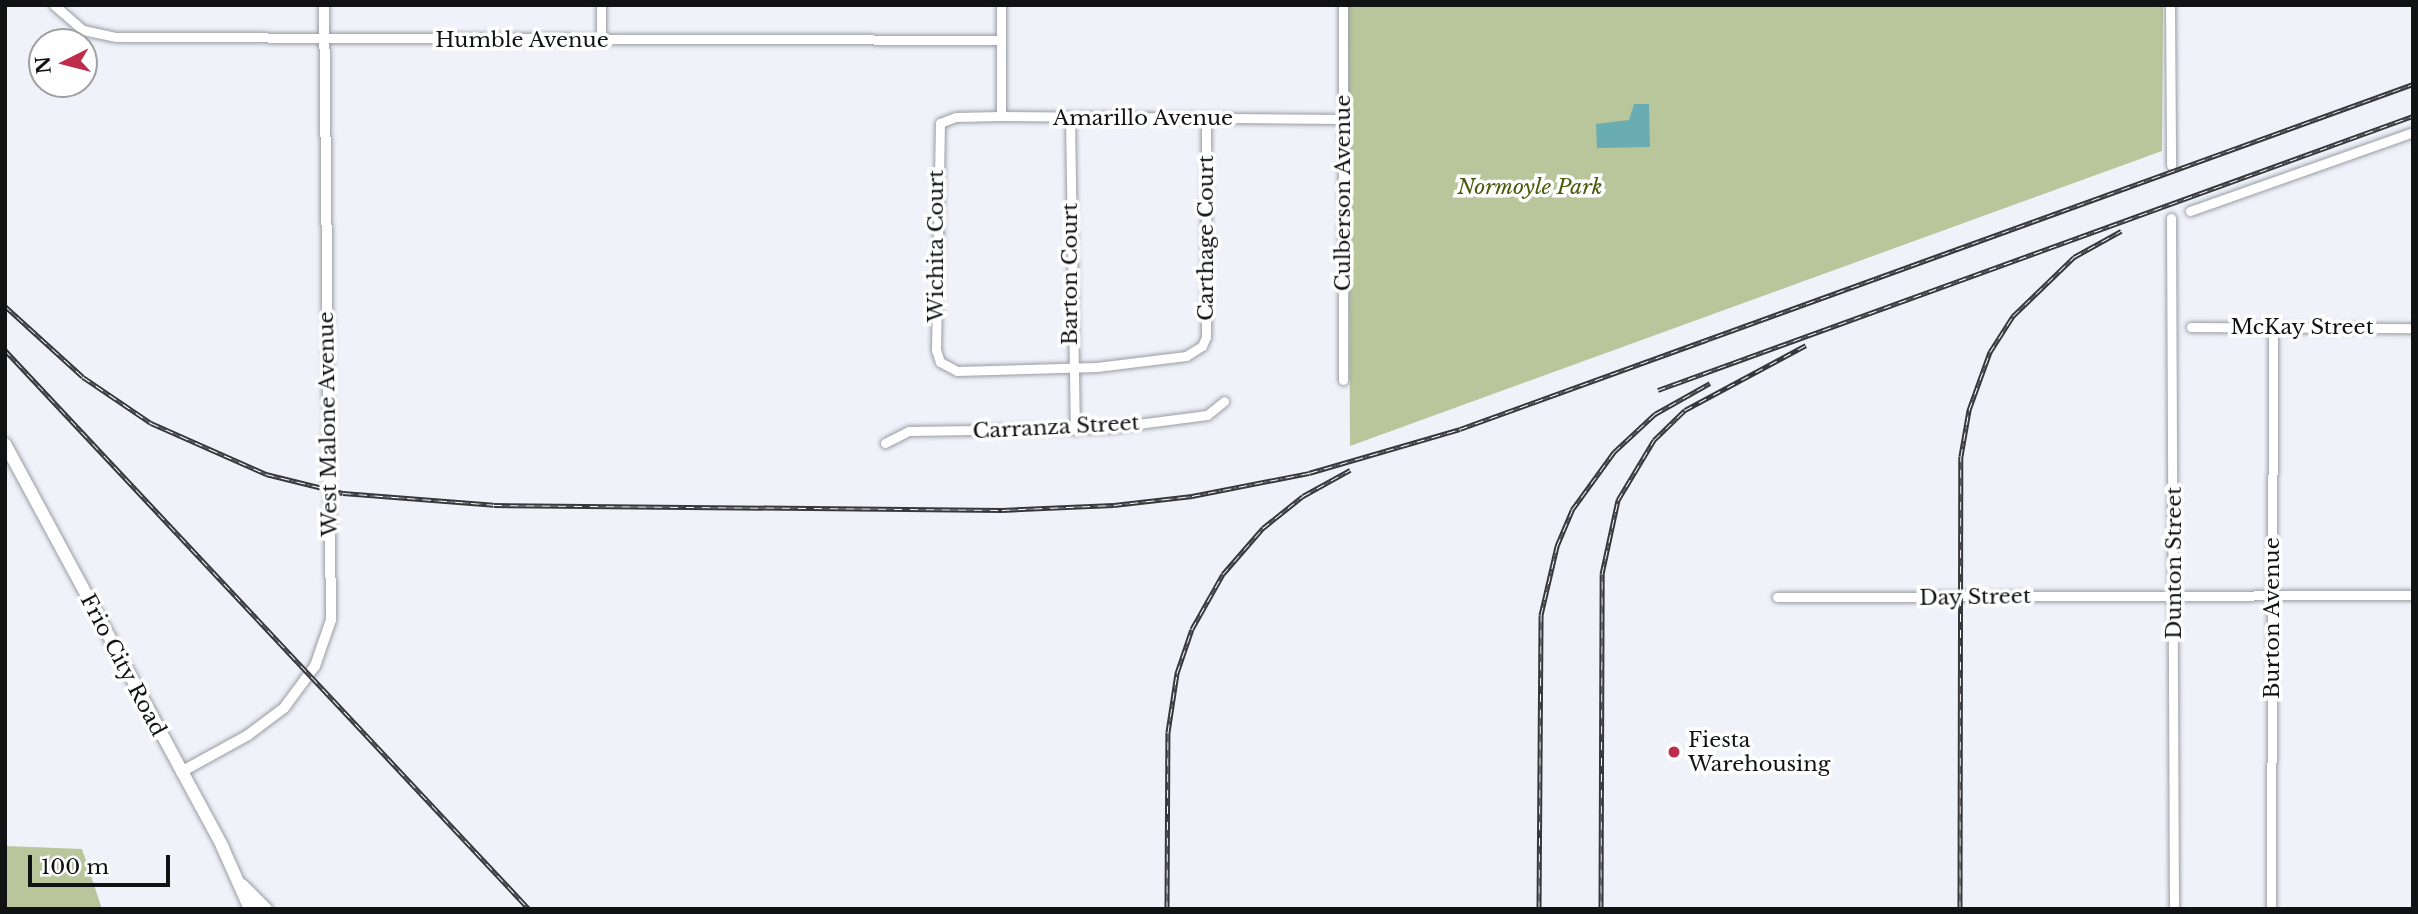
<!DOCTYPE html>
<html>
<head>
<meta charset="utf-8">
<style>
  body { margin:0 }
  #map { position:relative; width:2418px; height:914px; overflow:hidden; background:#eff2f9; font-family:"Libre Baskerville",serif }
  div>[style] { position:absolute }
  [style*='--x'] { left:calc(var(--x)*1px); top:calc(var(--y)*1px); width:calc(var(--w)*1px); rotate:calc(var(--a)*1deg) }
  .green>* { inset:0; background:#b9c69b }
  .water>* { inset:0; background:#69adb3 }
  .roads { filter:drop-shadow(0 0 2px #999ca3) drop-shadow(0 0 2px #999ca3) }
  .minor>* { height:9px; margin:-4.5px; padding:0 4.5px; transform-origin:4.5px; border-radius:4.5px; background:#fff }
  .tertiary>* { height:10px; margin:-5px; padding:0 5px; transform-origin:5px; border-radius:5px; background:#fff }
  .secondary>* { height:12px; margin:-6px; padding:0 6px; transform-origin:6px; border-radius:6px; background:#fff }
  .rail>* { height:5px; margin-top:-2.5px; transform-origin:0; background:repeating-linear-gradient(90deg,#fff 0 8px,#37383b 0 16px); box-sizing:border-box; border-block:2px solid #37383b }
  .dots>* { width:19px; height:19px; translate:-50% -50%; box-sizing:border-box; border:4px solid #fff; border-radius:50% }
  span { translate:-50% -50%; white-space:nowrap; text-align:center; line-height:1.15; -webkit-text-stroke:7px #fff; paint-order:stroke }
  .street-label { font-size:21px; color:#111214 }
  .park-label { font-size:21px; color:#4a590b; font-style:italic }
  .poi-label { font-size:21px; color:#111214 }
  .left { translate:0 -50%; text-align:left }
  .frame { position:absolute; inset:0; border:7px solid #111214; pointer-events:none }
  .north { position:absolute; left:28px; top:28px; width:70px; height:70px; box-sizing:border-box; background:#fff; border:2px solid #a0a0a1; border-radius:50%; rotate:264deg; font-size:19px; font-weight:700; line-height:28px; text-align:center; color:#111214 }
  .north::after { content:''; display:block; margin:auto; width:24px; height:32px; background:#bd2c4a; clip-path:polygon(50% 0,100% 100%,50% 72%,0 100%) }
  .scale { position:absolute; left:28px; top:855px; width:142px; height:32px; box-sizing:border-box; border:4px solid #111214; border-top:0; padding-left:9px; font-size:21px; line-height:24px; white-space:nowrap; color:#111214; -webkit-text-stroke:5px #fff; paint-order:stroke }
</style>
</head>
<body>
<div id="map">
  <div class="green">
    <i style="clip-path:polygon(1348px 5px,2163px 5px,2162px 151px,1350px 446px)"></i>
    <i style="clip-path:polygon(5px 846px,82px 849px,102px 909px,5px 909px)"></i>
  </div>
  <div class="water">
    <i style="clip-path:polygon(1634px 104px,1649px 104px,1650px 147px,1597px 148px,1596px 124px,1629px 120px)"></i>
  </div>
  <div class="roads">
    <div class="minor">
      <i style="--x:54;--y:5;--w:38;--a:41"></i>
      <i style="--x:83;--y:30;--w:34;--a:12"></i>
      <i style="--x:116;--y:37;--w:885;--a:0.19"></i>
      <i style="--x:1343;--y:5;--w:375;--a:90"></i>
      <i style="--x:2170;--y:5;--w:160;--a:89.6"></i>
      <i style="--x:601;--y:41;--w:36;--a:-90"></i>
      <i style="--x:1001;--y:116;--w:111;--a:-90"></i>
      <i style="--x:1070;--y:118;--w:312;--a:89.1"></i>
      <i style="--x:1206;--y:119;--w:218;--a:90"></i>
      <i style="--x:1206;--y:337;--w:10;--a:114"></i>
      <i style="--x:1202;--y:346;--w:19;--a:148"></i>
      <i style="--x:1186;--y:356;--w:90;--a:173"></i>
      <i style="--x:1097;--y:367;--w:140;--a:178.4"></i>
      <i style="--x:957;--y:371;--w:19;--a:-152"></i>
      <i style="--x:940;--y:362;--w:13;--a:-108"></i>
      <i style="--x:936;--y:350;--w:227;--a:-89"></i>
      <i style="--x:940;--y:123;--w:17;--a:-21"></i>
      <i style="--x:956;--y:117;--w:45;--a:-1.3"></i>
      <i style="--x:1001;--y:116;--w:342;--a:0.5"></i>
      <i style="--x:2190;--y:211;--w:237;--a:-19.5"></i>
      <i style="--x:2171;--y:218;--w:691;--a:89.75"></i>
      <i style="--x:2191;--y:327;--w:222;--a:0.3"></i>
      <i style="--x:885;--y:443;--w:27;--a:-27"></i>
      <i style="--x:909;--y:431;--w:198;--a:-0.9"></i>
      <i style="--x:1107;--y:428;--w:101;--a:-7.4"></i>
      <i style="--x:1207;--y:415;--w:22;--a:-39"></i>
      <i style="--x:1777;--y:597;--w:636;--a:-0.18"></i>
      <i style="--x:2271;--y:909;--w:582;--a:-89.8"></i>
    </div>
    <div class="tertiary">
      <i style="--x:181;--y:772;--w:77;--a:-28.9"></i>
      <i style="--x:248;--y:735;--w:45;--a:-36.9"></i>
      <i style="--x:284;--y:708;--w:52;--a:-53.6"></i>
      <i style="--x:315;--y:666;--w:49;--a:-70.8"></i>
      <i style="--x:331;--y:620;--w:615;--a:-90.65"></i>
    </div>
    <div class="secondary">
      <i style="--x:5;--y:444;--w:457;--a:61.6"></i>
      <i style="--x:222;--y:846;--w:69;--a:66"></i>
      <i style="--x:242;--y:885;--w:34;--a:45"></i>
    </div>
  </div>
  <div class="rail">
    <i style="--x:5;--y:306;--w:105;--a:42.3"></i>
    <i style="--x:83;--y:377;--w:82;--a:34.1"></i>
    <i style="--x:151;--y:423;--w:126;--a:23.9"></i>
    <i style="--x:266;--y:474;--w:79;--a:13.9"></i>
    <i style="--x:343;--y:493;--w:151;--a:4.5"></i>
    <i style="--x:494;--y:505;--w:508;--a:0.56"></i>
    <i style="--x:1002;--y:510;--w:112;--a:-2.6"></i>
    <i style="--x:1114;--y:505;--w:79;--a:-6.6"></i>
    <i style="--x:1192;--y:496;--w:119;--a:-11.1"></i>
    <i style="--x:1309;--y:473;--w:157;--a:-16.2"></i>
    <i style="--x:1460;--y:429;--w:1014;--a:-19.9"></i>
    <i style="--x:5;--y:350;--w:766;--a:46.85"></i>
    <i style="--x:1658;--y:390;--w:803;--a:-19.95"></i>
    <i style="--x:1167;--y:909;--w:177;--a:-89.7"></i>
    <i style="--x:1168;--y:732;--w:60;--a:-81.3"></i>
    <i style="--x:1177;--y:673;--w:46;--a:-71.2"></i>
    <i style="--x:1192;--y:629;--w:63;--a:-60.6"></i>
    <i style="--x:1223;--y:574;--w:61;--a:-49"></i>
    <i style="--x:1263;--y:528;--w:51;--a:-38.7"></i>
    <i style="--x:1303;--y:496;--w:54;--a:-29"></i>
    <i style="--x:1539;--y:909;--w:294;--a:-89.6"></i>
    <i style="--x:1541;--y:615;--w:71;--a:-76.9"></i>
    <i style="--x:1557;--y:546;--w:39;--a:-67"></i>
    <i style="--x:1572;--y:510;--w:72;--a:-54.1"></i>
    <i style="--x:1614;--y:452;--w:56;--a:-42.8"></i>
    <i style="--x:1655;--y:414;--w:63;--a:-29.4"></i>
    <i style="--x:1601;--y:909;--w:335;--a:-89.8"></i>
    <i style="--x:1602;--y:574;--w:76;--a:-77.8"></i>
    <i style="--x:1618;--y:500;--w:70;--a:-59"></i>
    <i style="--x:1654;--y:440;--w:43;--a:-44.1"></i>
    <i style="--x:1685;--y:410;--w:137;--a:-28.2"></i>
    <i style="--x:1960;--y:909;--w:453;--a:-89.9"></i>
    <i style="--x:1961;--y:456;--w:47;--a:-80.1"></i>
    <i style="--x:1969;--y:410;--w:62;--a:-70.1"></i>
    <i style="--x:1990;--y:352;--w:43;--a:-57.4"></i>
    <i style="--x:2013;--y:316;--w:85;--a:-44"></i>
    <i style="--x:2074;--y:257;--w:54;--a:-29"></i>
  </div>
  <div class="dots">
    <i style="left:1674px;top:752px;background:#bd2c4a"></i>
  </div>
  <div class="street-label">
    <span style="left:522px;top:40px">Humble Avenue</span>
    <span style="left:1143px;top:118px">Amarillo Avenue</span>
    <span style="left:1343px;top:193px;rotate:-90deg">Culberson Avenue</span>
    <span style="left:1206px;top:238px;rotate:-90deg">Carthage Court</span>
    <span style="left:936px;top:246px;rotate:-90deg">Wichita Court</span>
    <span style="left:1070px;top:274px;rotate:-90deg">Barton Court</span>
    <span style="left:2302px;top:327px">McKay Street</span>
    <span style="left:328px;top:424px;rotate:-91deg">West Malone Avenue</span>
    <span style="left:1056px;top:427px;rotate:-3deg">Carranza Street</span>
    <span style="left:2174px;top:563px;rotate:-90deg">Dunton Street</span>
    <span style="left:1975px;top:597px;rotate:-1deg">Day Street</span>
    <span style="left:2272px;top:618px;rotate:-90deg">Burton Avenue</span>
    <span style="left:123px;top:665px;rotate:62deg">Frio City Road</span>
  </div>
  <div class="park-label">
    <span style="left:1530px;top:187px">Normoyle Park</span>
  </div>
  <div class="poi-label">
    <span class="left" style="left:1688px;top:752px">Fiesta<br>Warehousing</span>
  </div>
  <div class="frame"></div>
  <div class="north">N</div>
  <div class="scale">100 m</div>
</div>
</body>
</html>
